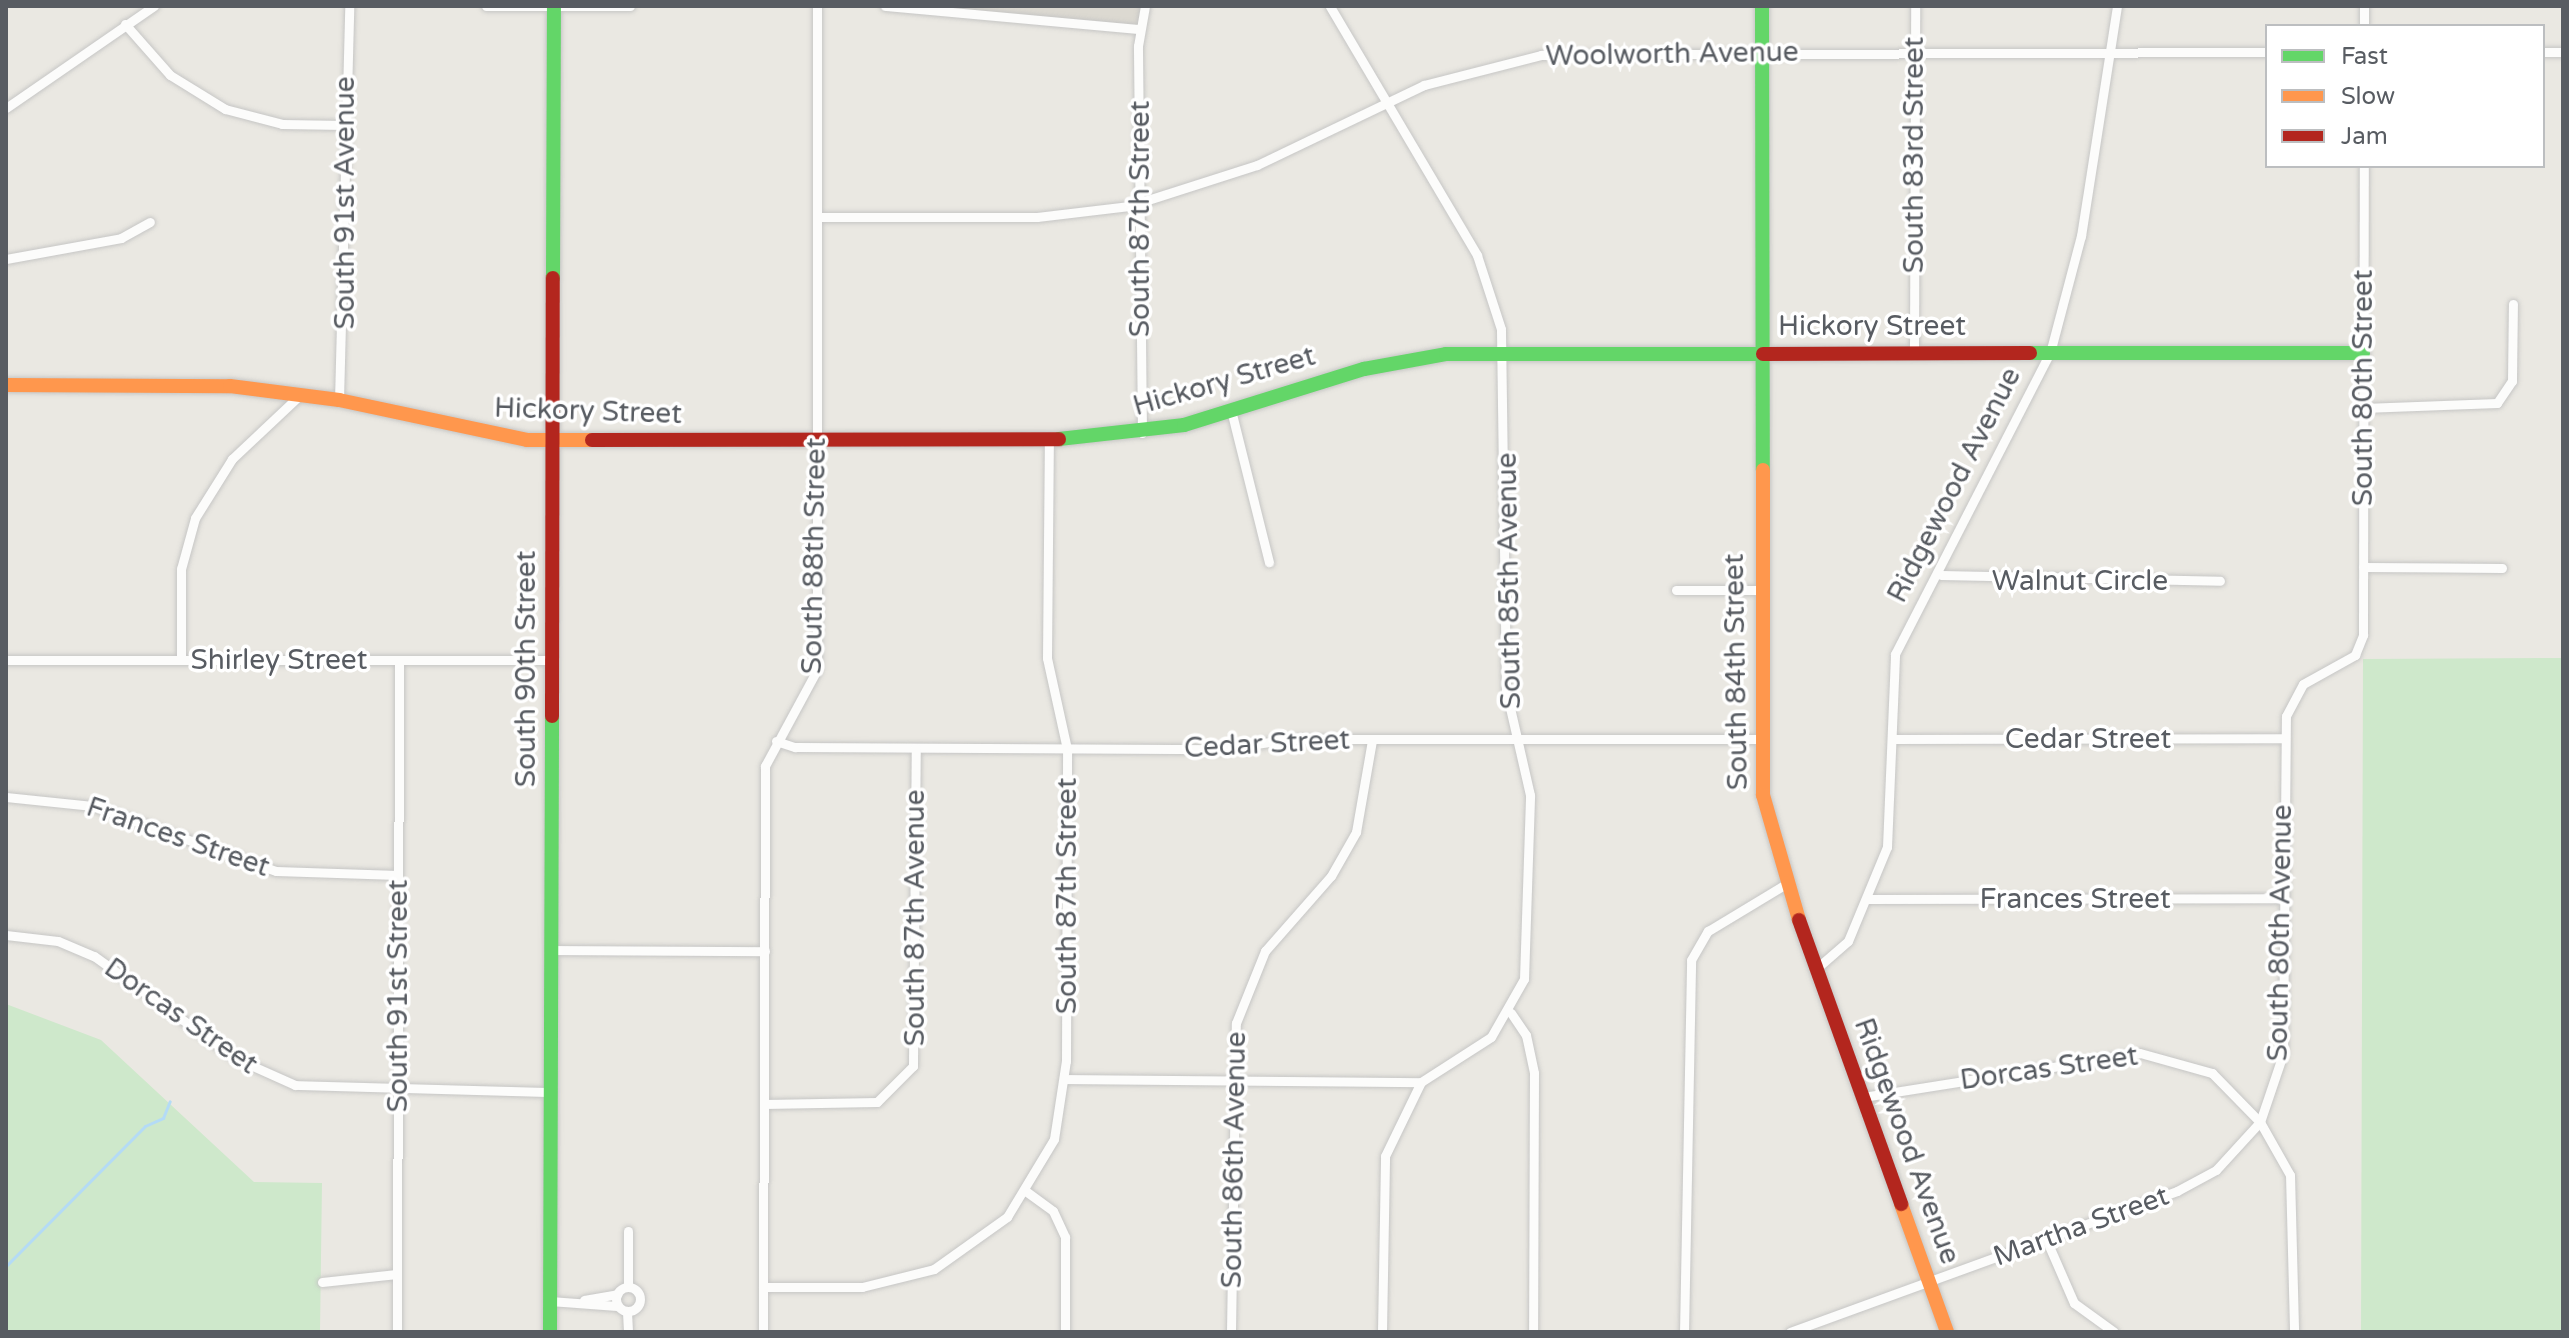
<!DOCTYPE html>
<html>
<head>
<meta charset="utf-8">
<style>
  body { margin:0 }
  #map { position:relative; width:2569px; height:1338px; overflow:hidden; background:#eae8e2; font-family:"Varela Round",sans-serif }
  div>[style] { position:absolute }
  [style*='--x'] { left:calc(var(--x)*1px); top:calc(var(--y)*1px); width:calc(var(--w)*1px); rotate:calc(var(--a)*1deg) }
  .education>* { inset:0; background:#dcd9d1 }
  .green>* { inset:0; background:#cee8cb }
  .stream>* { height:3px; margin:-1.5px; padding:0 1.5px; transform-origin:1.5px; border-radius:1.5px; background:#b4dbf6 }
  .roads { filter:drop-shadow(0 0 2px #c6c6c5) drop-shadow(0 0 2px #c6c6c5) }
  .street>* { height:9px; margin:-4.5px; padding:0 4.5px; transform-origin:4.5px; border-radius:4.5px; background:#fcfcfb }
  .street>.ring { margin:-4.5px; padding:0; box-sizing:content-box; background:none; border:9px solid #fcfcfb; border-radius:50% }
  .fast>* { height:14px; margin:-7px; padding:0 7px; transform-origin:7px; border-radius:7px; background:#63d668 }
  .slow>* { height:14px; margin:-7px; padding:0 7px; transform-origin:7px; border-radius:7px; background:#ff974d }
  .jam>* { height:14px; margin:-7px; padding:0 7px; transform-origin:7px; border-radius:7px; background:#b3261e }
  span { translate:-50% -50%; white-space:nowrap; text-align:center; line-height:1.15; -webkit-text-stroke:7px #fff; paint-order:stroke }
  .street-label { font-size:28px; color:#585c62 }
  .frame { position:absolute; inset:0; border:8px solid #585c62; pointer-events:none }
  .legend { position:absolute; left:2265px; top:24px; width:280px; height:144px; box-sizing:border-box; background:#fff; border:2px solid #bcbec0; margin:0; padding:10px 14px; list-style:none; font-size:24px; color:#585c62 }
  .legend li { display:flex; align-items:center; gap:16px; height:40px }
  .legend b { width:40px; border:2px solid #bcbec0 }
</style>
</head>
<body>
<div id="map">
  <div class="education">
    <i style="clip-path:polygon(885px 6px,1145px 6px,1139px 29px)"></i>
  </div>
  <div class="green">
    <i style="clip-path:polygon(2563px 658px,2563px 1332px,2361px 1332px,2363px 659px)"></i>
    <i style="clip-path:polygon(6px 1004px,101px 1040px,254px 1182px,322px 1183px,320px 1332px,6px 1332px)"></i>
  </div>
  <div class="stream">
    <i style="--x:6;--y:1266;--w:197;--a:-45.2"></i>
    <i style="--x:145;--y:1126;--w:20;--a:-24"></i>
    <i style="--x:163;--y:1118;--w:18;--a:-68"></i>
  </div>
  <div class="roads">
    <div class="street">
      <i style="--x:486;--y:6;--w:144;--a:0"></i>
      <i style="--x:885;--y:6;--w:255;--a:5.2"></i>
      <i style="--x:125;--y:24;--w:68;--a:48.6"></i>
      <i style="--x:170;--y:75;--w:65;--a:31.7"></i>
      <i style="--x:225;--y:109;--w:59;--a:14.7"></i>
      <i style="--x:282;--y:124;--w:63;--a:0.9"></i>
      <i style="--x:2364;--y:26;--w:20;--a:-90"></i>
      <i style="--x:2543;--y:52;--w:20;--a:0"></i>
      <i style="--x:6;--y:108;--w:180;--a:-34.6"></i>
      <i style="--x:818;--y:217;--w:219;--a:0"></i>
      <i style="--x:1037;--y:217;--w:93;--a:-6.8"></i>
      <i style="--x:1129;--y:206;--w:134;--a:-17.8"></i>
      <i style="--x:1257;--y:165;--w:185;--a:-25.6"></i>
      <i style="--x:1424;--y:85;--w:121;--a:-14.4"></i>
      <i style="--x:1541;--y:55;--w:726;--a:-0.24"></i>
      <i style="--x:6;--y:259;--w:117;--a:-10.3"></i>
      <i style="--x:121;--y:238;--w:33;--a:-29"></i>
      <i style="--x:1914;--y:352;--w:346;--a:-89.8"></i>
      <i style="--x:339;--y:400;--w:394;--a:-88.5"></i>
      <i style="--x:2363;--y:408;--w:134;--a:-2.1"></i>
      <i style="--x:2497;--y:403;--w:27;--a:-56"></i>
      <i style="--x:2512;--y:381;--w:77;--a:-89.3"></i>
      <i style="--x:1231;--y:410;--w:157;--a:76"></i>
      <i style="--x:1142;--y:433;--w:387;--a:-90.6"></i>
      <i style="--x:1138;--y:46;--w:41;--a:-80.1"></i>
      <i style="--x:2363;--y:567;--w:139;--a:0.4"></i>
      <i style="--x:1941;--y:575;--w:279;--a:1.2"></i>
      <i style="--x:1676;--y:590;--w:84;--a:0"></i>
      <i style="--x:6;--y:660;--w:546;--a:0"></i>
      <i style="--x:181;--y:660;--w:91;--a:-90"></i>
      <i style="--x:181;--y:569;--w:53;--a:-74.6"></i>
      <i style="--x:195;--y:518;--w:70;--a:-57.9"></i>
      <i style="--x:232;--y:459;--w:93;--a:-43.3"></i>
      <i style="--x:1892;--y:739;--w:392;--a:-0.1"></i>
      <i style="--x:776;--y:741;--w:20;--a:18"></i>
      <i style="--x:795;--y:747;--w:428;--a:0.3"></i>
      <i style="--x:1223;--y:749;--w:68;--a:-8.5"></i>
      <i style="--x:1290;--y:739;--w:470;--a:0"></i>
      <i style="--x:6;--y:797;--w:87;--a:5.9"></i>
      <i style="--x:93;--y:806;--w:194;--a:19.6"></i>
      <i style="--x:276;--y:871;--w:122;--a:1.9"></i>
      <i style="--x:1867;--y:899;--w:416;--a:-0.1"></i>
      <i style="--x:6;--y:935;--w:52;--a:6.6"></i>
      <i style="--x:58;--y:941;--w:39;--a:23"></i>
      <i style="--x:94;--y:956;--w:176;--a:35.8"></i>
      <i style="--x:237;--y:1059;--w:64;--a:24.1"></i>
      <i style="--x:295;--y:1085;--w:256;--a:1.6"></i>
      <i style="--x:551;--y:950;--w:214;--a:0.3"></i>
      <i style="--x:1817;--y:968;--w:41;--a:-41.1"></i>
      <i style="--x:1848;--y:941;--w:102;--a:-67.5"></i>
      <i style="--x:1887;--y:847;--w:193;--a:-87.6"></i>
      <i style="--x:1895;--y:654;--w:339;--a:-62.8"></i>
      <i style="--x:2050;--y:353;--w:121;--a:-75.2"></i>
      <i style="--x:2081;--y:236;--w:233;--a:-81.1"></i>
      <i style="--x:1511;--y:1013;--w:27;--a:56"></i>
      <i style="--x:1526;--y:1035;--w:39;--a:78"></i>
      <i style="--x:1534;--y:1073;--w:259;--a:90.2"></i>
      <i style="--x:1065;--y:1079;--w:356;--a:0.5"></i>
      <i style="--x:1421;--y:1082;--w:83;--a:-32.7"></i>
      <i style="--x:1491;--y:1037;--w:67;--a:-60.4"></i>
      <i style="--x:1524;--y:979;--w:184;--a:-88.1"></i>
      <i style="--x:1530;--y:795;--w:108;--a:-102.9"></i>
      <i style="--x:1506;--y:690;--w:361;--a:-90.8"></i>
      <i style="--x:1501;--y:329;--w:78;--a:-108"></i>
      <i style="--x:1477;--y:255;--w:289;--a:-120.6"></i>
      <i style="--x:1863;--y:1097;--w:280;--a:-9"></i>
      <i style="--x:2140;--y:1053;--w:75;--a:15.5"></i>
      <i style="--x:2212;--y:1073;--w:69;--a:45.6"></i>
      <i style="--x:2260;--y:1122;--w:61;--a:60.5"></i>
      <i style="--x:2290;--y:1175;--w:157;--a:88.5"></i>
      <i style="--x:764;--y:1104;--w:113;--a:-1"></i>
      <i style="--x:877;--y:1102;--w:51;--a:-45"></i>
      <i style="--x:913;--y:1066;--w:318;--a:-89.5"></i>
      <i style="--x:1027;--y:1192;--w:32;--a:36"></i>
      <i style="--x:1053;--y:1211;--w:29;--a:65"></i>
      <i style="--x:1065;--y:1237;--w:95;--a:90"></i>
      <i style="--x:2046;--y:1239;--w:70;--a:66.4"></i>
      <i style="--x:2074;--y:1303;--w:49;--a:35.9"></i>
      <i style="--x:322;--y:1282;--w:75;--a:-6.1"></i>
      <i class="ring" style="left:616px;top:1287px;width:15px;height:15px"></i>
      <i style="--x:628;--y:1287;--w:56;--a:-90"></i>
      <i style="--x:763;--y:1287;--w:99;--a:0"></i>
      <i style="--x:862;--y:1287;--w:74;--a:-14"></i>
      <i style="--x:934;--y:1269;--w:90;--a:-35.5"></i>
      <i style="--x:1007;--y:1217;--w:91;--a:-58.9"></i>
      <i style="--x:1054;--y:1139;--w:79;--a:-81.3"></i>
      <i style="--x:1066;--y:1061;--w:312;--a:-89.8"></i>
      <i style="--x:1067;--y:749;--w:93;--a:-102.4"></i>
      <i style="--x:1047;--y:658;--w:218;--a:-89.5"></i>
      <i style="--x:584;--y:1300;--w:34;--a:-10"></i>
      <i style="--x:550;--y:1301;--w:67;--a:4.3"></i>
      <i style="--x:627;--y:1312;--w:20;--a:87"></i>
      <i style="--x:397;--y:1332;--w:672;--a:-89.83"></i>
      <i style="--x:763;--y:1332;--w:566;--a:-89.8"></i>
      <i style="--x:765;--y:766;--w:109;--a:-61.6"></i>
      <i style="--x:817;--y:670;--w:664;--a:-90"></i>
      <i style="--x:1231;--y:1332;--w:309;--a:-89.1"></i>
      <i style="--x:1236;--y:1023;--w:78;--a:-68.1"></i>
      <i style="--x:1265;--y:951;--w:100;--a:-48.7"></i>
      <i style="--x:1331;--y:876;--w:51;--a:-60.4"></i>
      <i style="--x:1356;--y:832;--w:93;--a:-80.1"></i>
      <i style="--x:1382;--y:1332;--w:176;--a:-89"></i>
      <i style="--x:1385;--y:1156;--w:82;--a:-64.1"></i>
      <i style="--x:1684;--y:1332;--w:372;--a:-88.9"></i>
      <i style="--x:1691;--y:960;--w:34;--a:-60"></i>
      <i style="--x:1708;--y:931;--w:91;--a:-31.1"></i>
      <i style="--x:1790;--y:1332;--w:412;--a:-20"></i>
      <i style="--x:2177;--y:1191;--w:44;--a:-28.3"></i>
      <i style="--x:2216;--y:1170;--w:65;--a:-47.5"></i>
      <i style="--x:2260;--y:1122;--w:72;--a:-71.3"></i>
      <i style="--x:2283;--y:1054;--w:338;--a:-89.5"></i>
      <i style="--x:2286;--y:716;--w:36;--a:-62"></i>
      <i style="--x:2303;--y:684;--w:60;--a:-29.1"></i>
      <i style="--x:2355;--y:655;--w:22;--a:-68"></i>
      <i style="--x:2363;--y:635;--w:469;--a:-89.9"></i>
    </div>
    <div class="fast">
      <i style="--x:1762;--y:6;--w:464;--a:89.9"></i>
      <i style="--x:553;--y:278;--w:272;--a:-89.8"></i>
      <i style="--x:2030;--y:353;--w:333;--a:0"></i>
      <i style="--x:1059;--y:439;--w:126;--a:-6.4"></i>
      <i style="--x:1184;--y:425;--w:189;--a:-17.3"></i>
      <i style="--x:1364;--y:369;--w:83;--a:-10.4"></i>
      <i style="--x:1446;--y:354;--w:317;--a:0"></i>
      <i style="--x:550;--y:1332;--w:616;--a:-89.81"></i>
    </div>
    <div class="slow">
      <i style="--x:6;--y:385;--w:224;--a:0.3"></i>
      <i style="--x:230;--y:386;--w:110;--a:7.3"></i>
      <i style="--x:339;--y:400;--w:192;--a:12"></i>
      <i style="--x:527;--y:440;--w:65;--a:0"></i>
      <i style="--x:1763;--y:470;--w:325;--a:90"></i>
      <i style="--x:1763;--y:795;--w:130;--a:73.9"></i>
      <i style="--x:1901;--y:1204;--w:136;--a:70.2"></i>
    </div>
    <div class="jam">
      <i style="--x:1763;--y:354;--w:267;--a:-0.2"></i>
      <i style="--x:592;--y:440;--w:467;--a:-0.1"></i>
      <i style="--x:552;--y:716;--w:438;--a:-89.9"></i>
      <i style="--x:1799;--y:920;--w:302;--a:70.2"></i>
    </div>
  </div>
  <div class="street-label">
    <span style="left:1672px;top:54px;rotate:-1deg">Woolworth Avenue</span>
    <span style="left:1914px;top:155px;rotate:-90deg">South 83rd Street</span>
    <span style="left:345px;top:203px;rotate:-90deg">South 91st Avenue</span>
    <span style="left:1140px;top:219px;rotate:-90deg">South 87th Street</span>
    <span style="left:1872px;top:326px">Hickory Street</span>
    <span style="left:1224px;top:381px;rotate:-16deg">Hickory Street</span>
    <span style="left:2363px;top:388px;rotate:-90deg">South 80th Street</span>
    <span style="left:588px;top:411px;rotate:2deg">Hickory Street</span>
    <span style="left:1954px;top:485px;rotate:-63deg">Ridgewood Avenue</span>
    <span style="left:814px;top:556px;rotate:-89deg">South 88th Street</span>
    <span style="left:1509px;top:581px;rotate:-91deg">South 85th Avenue</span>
    <span style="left:2080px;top:581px">Walnut Circle</span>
    <span style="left:279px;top:660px">Shirley Street</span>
    <span style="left:526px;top:669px;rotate:-90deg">South 90th Street</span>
    <span style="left:1736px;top:672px;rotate:-91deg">South 84th Street</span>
    <span style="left:2088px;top:739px">Cedar Street</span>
    <span style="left:1267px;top:744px;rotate:-3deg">Cedar Street</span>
    <span style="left:178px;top:837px;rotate:19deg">Frances Street</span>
    <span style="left:1067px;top:896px;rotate:-90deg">South 87th Street</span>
    <span style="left:2075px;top:899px">Frances Street</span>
    <span style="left:915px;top:918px;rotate:-90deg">South 87th Avenue</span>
    <span style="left:2280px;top:933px;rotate:-89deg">South 80th Avenue</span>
    <span style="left:398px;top:996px;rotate:-90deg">South 91st Street</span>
    <span style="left:181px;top:1016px;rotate:35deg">Dorcas Street</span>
    <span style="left:2049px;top:1068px;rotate:-8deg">Dorcas Street</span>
    <span style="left:1907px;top:1141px;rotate:70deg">Ridgewood Avenue</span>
    <span style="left:1234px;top:1160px;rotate:-89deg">South 86th Avenue</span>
    <span style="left:2081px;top:1226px;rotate:-20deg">Martha Street</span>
  </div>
  <div class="frame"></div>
  <ul class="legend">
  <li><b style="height:10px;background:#63d668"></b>Fast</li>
  <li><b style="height:10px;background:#ff974d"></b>Slow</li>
  <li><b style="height:10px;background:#b3261e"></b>Jam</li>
  </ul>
</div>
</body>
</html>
